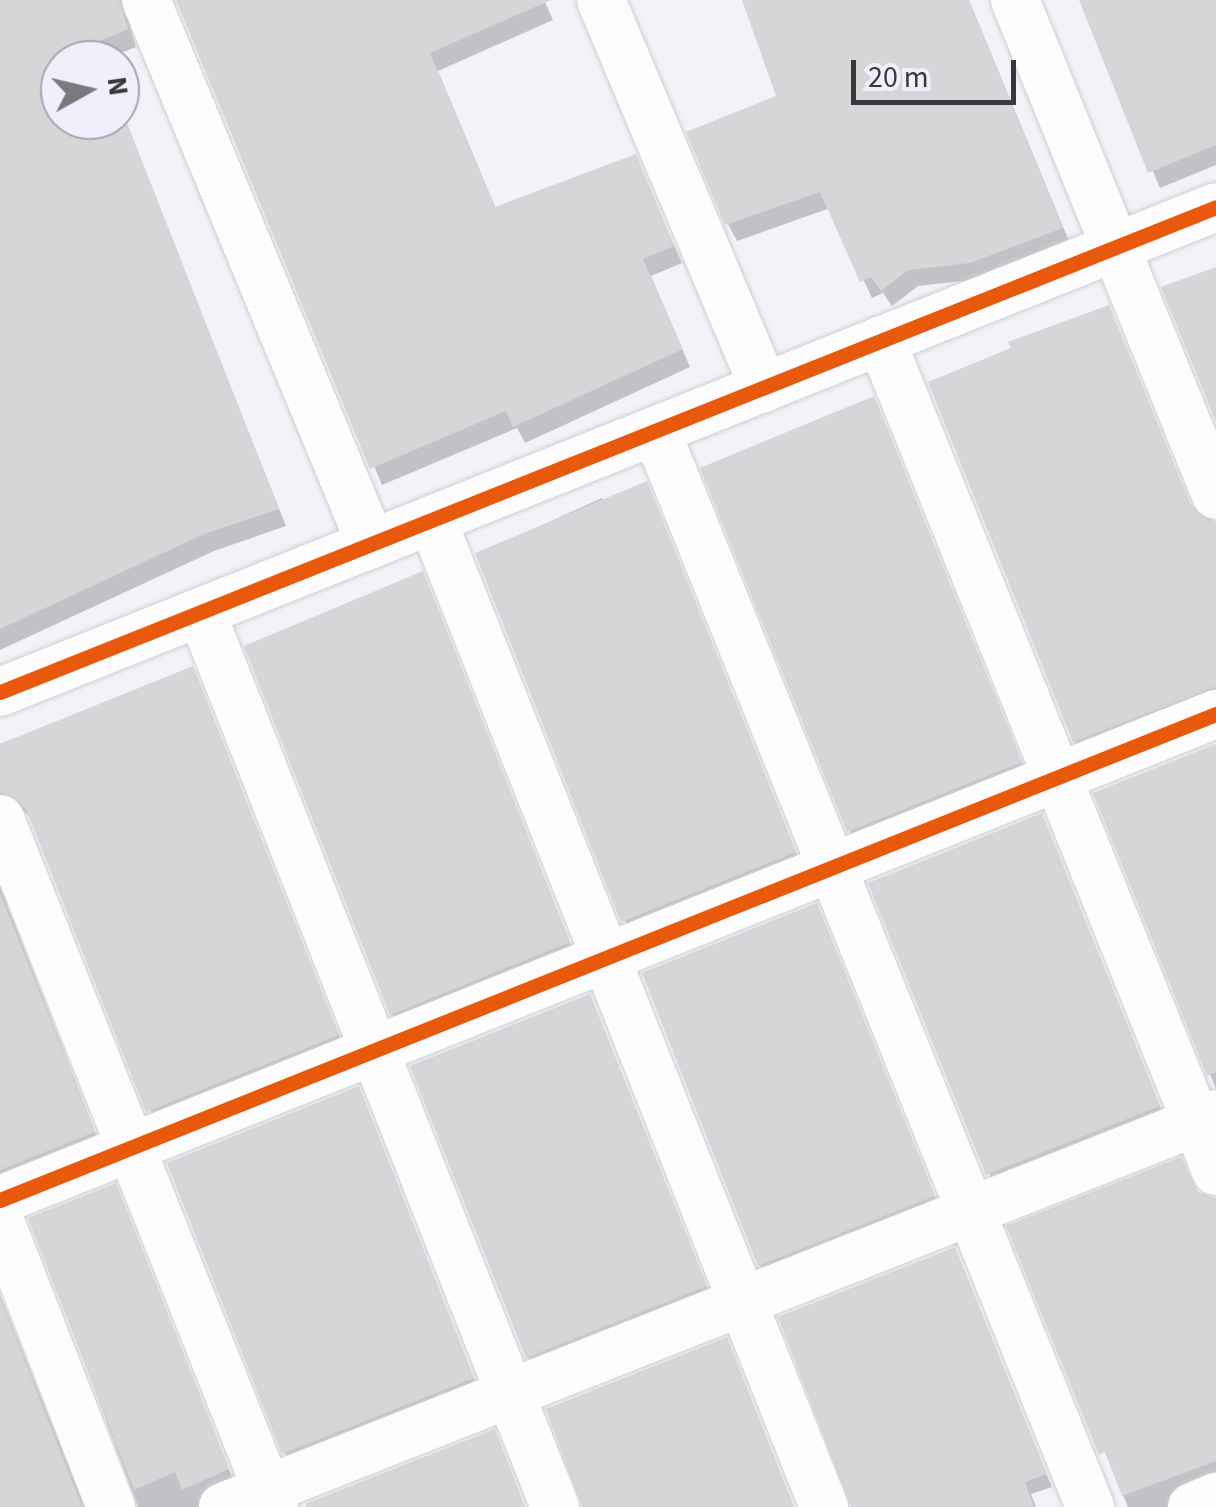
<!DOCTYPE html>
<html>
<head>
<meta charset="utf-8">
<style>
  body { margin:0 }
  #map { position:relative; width:1216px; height:1507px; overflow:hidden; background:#f2f2f8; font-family:"Source Sans 3",sans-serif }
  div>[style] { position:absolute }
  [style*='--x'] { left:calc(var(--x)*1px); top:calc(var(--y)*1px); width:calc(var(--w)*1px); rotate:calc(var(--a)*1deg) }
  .shadow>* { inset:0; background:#0003 }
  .building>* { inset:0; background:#d8d5d8 }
  .roads { filter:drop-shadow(0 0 2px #ceced3) drop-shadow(0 0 2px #ceced3) }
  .minor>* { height:48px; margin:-24px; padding:0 24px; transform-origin:24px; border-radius:24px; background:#fdfdfe }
  .cycleway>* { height:15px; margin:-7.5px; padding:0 7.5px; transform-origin:7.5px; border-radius:7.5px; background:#e8590c }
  span { translate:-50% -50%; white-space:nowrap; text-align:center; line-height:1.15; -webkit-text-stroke:10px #eff0fb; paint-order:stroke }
  .north { position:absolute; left:40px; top:40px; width:100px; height:100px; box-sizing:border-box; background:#eff0fb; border:2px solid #a6a6af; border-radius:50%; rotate:82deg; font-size:28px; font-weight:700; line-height:40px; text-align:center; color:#38383d }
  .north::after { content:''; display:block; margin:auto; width:35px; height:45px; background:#79797e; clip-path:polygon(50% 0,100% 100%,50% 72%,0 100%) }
  .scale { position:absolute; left:851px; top:60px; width:165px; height:45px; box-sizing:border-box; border:5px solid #38383d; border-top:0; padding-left:12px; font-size:30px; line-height:35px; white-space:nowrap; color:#38383d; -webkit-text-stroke:8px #eff0fb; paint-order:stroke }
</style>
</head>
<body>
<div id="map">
  <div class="shadow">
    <i style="clip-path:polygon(14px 0,139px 0,127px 14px,136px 47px,104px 60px,60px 60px,60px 120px,120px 120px,120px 110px,286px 526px,214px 551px,0 650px,0 6px)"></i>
    <i style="clip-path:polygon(179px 0,544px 0,553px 20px,438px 71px,496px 209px,635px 157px,682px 263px,651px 276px,690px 367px,525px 443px,517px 428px,382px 485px)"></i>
    <i style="clip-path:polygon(745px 0,969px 0,1071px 246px,981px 279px,918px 286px,892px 306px,883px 293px,872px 298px,830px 208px,737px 241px,728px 224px,779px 97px)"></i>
    <i style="clip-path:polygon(1081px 0,1216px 0,1216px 165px,1160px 188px)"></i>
    <i style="clip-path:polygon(880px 412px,1027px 775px,857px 843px,850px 831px)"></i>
    <i style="clip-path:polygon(652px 496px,801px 864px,630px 933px,478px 554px,602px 498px,605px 503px)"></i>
    <i style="clip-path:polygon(1192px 509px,1216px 524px,1216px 700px,1082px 753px,1075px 741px)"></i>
    <i style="clip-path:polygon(429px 587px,575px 956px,399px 1026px,392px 1014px)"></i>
    <i style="clip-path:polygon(192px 670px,344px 1048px,156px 1123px,32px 818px,14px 804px,0 805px,0 744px)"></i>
    <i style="clip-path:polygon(1216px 746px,1216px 1089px,1096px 794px)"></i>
    <i style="clip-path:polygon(1046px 826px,1164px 1116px,994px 1184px,871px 884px)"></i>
    <i style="clip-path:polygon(0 886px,100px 1145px,0 1185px)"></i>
    <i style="clip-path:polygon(822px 916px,939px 1207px,766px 1275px,760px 1265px)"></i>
    <i style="clip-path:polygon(589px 997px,711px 1297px,534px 1367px,528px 1357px)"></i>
    <i style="clip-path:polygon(364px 1100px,478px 1389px,291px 1463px,285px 1453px)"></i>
    <i style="clip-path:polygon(1199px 1196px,1216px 1198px,1216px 1485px,1177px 1507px,1128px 1507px,1010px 1228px)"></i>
    <i style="clip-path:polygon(122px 1199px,236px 1487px,206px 1507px,138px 1507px,32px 1220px)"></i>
    <i style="clip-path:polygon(954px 1250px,1052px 1487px,1031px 1494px,1036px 1507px,851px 1507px)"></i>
    <i style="clip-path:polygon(0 1295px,85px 1507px,0 1507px)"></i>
  </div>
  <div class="building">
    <i style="clip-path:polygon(0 0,119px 0,128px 29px,93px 44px,100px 60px,60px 60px,60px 120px,120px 120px,120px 105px,279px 509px,204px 534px,0 629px)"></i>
    <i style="clip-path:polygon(176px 0,551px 0,430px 53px,495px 207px,636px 154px,674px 246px,643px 259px,683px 349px,513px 427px,506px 411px,370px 469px)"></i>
    <i style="clip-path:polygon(742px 0,969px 0,1063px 228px,970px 263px,908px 270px,881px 291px,871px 277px,860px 282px,820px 192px,725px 225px,686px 132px,776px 96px)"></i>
    <i style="clip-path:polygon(1079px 0,1216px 0,1216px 145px,1148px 173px)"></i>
    <i style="clip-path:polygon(1216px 267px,1216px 422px,1161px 287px)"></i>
    <i style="clip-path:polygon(1109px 305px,1191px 505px,1216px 522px,1216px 687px,1073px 742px,928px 382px,1011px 348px,1008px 342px)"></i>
    <i style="clip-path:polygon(874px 396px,1022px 762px,847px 832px,700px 468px)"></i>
    <i style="clip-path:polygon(647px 481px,796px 852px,621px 922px,475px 553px)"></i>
    <i style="clip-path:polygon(423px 571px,570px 942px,390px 1015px,244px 646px)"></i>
    <i style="clip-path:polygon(193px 666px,339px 1035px,146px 1112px,26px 809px,0 792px,0 744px)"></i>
    <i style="clip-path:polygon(1216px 744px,1216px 1072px,1207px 1076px,1093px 793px)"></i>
    <i style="clip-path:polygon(1042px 813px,1160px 1106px,986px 1175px,868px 883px)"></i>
    <i style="clip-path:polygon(0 893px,95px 1132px,0 1170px)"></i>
    <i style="clip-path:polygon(817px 903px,935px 1196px,758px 1266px,642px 973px)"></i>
    <i style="clip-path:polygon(590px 994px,707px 1286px,526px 1358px,410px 1066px)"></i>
    <i style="clip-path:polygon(359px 1086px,474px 1378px,282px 1454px,167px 1163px)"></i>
    <i style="clip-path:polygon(1181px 1157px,1198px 1192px,1216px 1198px,1216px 1461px,1122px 1496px,1105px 1452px,1099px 1455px,1006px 1226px)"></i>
    <i style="clip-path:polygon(116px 1183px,229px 1469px,182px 1490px,175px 1472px,134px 1490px,28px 1218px)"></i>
    <i style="clip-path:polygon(955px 1247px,1047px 1474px,1025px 1482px,1034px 1507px,851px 1507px,778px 1317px)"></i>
    <i style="clip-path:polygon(0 1297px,82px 1507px,0 1507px)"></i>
    <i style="clip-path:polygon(727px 1337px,794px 1507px,582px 1507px,546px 1409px)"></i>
    <i style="clip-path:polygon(495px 1429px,525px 1507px,306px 1507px,305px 1504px)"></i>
  </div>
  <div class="roads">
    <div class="minor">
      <i style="--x:146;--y:0;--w:589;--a:67.53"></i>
      <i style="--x:601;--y:0;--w:421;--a:67.2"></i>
      <i style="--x:1015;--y:0;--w:534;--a:67.9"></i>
      <i style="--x:881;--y:340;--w:896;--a:68.04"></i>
      <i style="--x:656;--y:431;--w:1160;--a:68.03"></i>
      <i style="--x:432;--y:520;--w:1062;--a:68.34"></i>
      <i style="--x:201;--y:612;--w:962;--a:68.42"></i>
      <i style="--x:0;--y:692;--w:1309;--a:-21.74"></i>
      <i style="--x:0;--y:819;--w:741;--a:68.28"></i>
      <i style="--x:0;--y:1200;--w:1310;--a:-21.79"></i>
      <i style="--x:0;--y:1221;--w:307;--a:68.8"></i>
      <i style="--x:223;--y:1507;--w:1068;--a:-21.59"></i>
      <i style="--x:1192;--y:1507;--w:26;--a:-23"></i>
    </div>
  </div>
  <div class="cycleway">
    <i style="--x:0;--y:692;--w:1309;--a:-21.74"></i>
    <i style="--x:0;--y:1200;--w:1310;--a:-21.79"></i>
  </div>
  <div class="north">N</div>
  <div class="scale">20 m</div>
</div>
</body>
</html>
